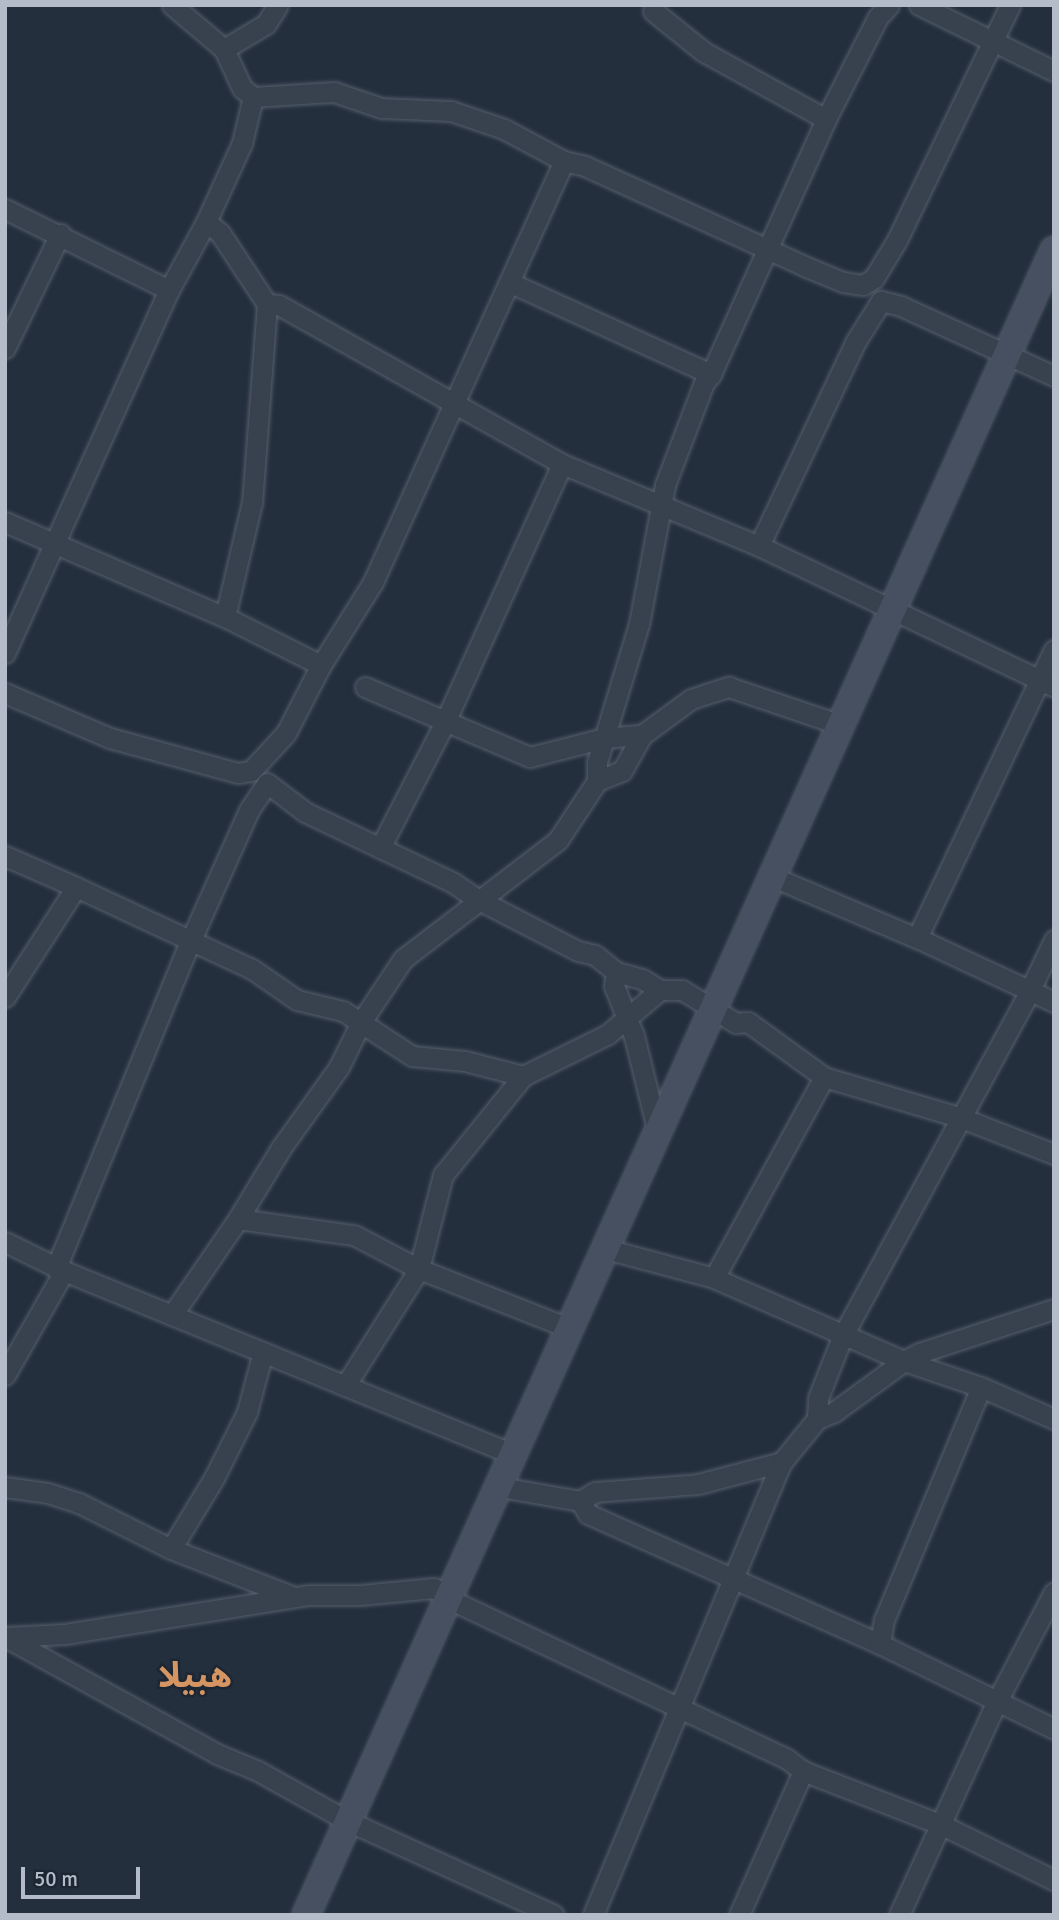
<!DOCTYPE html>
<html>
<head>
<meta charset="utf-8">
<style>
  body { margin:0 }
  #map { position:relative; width:1059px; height:1920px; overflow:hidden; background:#242f3e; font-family:Signika,"Noto Sans Arabic",sans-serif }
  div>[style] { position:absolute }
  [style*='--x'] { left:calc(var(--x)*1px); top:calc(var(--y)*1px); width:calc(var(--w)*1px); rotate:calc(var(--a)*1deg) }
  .roads { filter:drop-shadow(0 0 2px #565f6c) drop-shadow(0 0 2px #565f6c) }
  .street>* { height:19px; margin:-9.5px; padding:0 9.5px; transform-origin:9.5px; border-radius:9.5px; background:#38414e }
  .secondary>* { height:26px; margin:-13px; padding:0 13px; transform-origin:13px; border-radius:13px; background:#465061 }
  span { translate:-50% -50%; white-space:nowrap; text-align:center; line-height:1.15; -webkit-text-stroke:5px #1d2633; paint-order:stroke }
  .town-label { font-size:35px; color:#d59563; font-weight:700 }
  .frame { position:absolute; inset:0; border:7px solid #b4bcc9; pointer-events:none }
  .scale { position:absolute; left:21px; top:1867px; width:119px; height:32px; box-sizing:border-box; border:4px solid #b4bcc9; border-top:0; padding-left:9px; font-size:21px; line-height:24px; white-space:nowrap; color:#b4bcc9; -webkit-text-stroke:5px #1d2633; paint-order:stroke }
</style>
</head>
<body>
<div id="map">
  <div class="roads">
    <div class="street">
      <i style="--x:172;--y:5;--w:68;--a:40.2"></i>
      <i style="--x:224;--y:49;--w:43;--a:65.2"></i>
      <i style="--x:242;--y:88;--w:14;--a:39"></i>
      <i style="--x:253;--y:97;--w:81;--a:-3.5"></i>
      <i style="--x:334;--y:92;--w:50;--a:18.8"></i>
      <i style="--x:381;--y:108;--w:70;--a:2.5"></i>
      <i style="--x:451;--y:111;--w:56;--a:18.8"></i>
      <i style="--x:504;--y:129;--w:68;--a:28.1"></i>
      <i style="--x:564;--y:161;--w:22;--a:13"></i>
      <i style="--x:585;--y:166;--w:241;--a:24.5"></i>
      <i style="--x:804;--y:266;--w:42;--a:22.3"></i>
      <i style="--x:843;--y:282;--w:20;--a:9"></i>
      <i style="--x:863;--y:285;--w:13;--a:-32"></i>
      <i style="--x:874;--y:278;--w:44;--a:-58.8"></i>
      <i style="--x:897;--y:240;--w:261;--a:-64.3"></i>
      <i style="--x:919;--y:5;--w:150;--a:26.1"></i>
      <i style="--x:653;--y:11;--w:65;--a:38.8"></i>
      <i style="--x:704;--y:52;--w:139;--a:28.8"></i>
      <i style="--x:224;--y:49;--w:49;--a:-30.8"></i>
      <i style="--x:266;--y:24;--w:22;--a:-58"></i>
      <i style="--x:5;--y:209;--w:183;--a:26.3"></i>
      <i style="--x:206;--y:222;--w:18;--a:38"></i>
      <i style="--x:220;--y:233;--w:85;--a:56.5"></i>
      <i style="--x:267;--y:304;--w:199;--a:94.3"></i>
      <i style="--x:252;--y:502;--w:118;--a:103.2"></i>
      <i style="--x:511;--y:283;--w:220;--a:24.5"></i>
      <i style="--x:267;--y:304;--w:12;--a:5"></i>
      <i style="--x:279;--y:305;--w:325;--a:29.3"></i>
      <i style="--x:562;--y:464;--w:213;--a:22.6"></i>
      <i style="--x:759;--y:546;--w:327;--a:25.5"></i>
      <i style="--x:5;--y:348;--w:127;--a:-64.2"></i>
      <i style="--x:5;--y:522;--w:240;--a:23.4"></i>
      <i style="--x:225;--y:617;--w:107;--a:26.6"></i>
      <i style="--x:759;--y:546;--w:227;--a:-64.7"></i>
      <i style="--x:856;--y:341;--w:47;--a:-58"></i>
      <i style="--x:881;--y:301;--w:21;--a:14"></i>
      <i style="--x:901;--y:306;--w:168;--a:24.6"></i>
      <i style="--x:5;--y:653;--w:398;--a:-65.7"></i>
      <i style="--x:169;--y:290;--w:77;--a:-61.4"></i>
      <i style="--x:206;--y:222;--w:87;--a:-65.5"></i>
      <i style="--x:242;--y:143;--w:47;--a:-76.6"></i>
      <i style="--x:365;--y:687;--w:179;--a:23"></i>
      <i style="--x:530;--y:757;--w:76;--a:-14.4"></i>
      <i style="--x:604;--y:738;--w:38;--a:-5"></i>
      <i style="--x:5;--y:693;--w:114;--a:23.2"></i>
      <i style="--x:110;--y:738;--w:133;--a:15.3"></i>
      <i style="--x:238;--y:773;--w:13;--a:-9"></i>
      <i style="--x:251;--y:771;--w:52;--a:-47.4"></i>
      <i style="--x:286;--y:733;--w:76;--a:-62.8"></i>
      <i style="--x:321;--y:665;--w:98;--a:-57.9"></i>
      <i style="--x:373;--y:582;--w:462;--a:-65.6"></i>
      <i style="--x:597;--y:781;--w:19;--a:-90"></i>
      <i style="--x:597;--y:762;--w:144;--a:-73.1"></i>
      <i style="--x:639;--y:624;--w:141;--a:-79.4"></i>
      <i style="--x:665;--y:485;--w:109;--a:-69.1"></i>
      <i style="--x:704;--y:383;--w:11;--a:-52"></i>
      <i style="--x:711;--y:374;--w:280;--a:-65.7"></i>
      <i style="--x:826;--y:119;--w:114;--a:-63"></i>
      <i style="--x:878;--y:17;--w:16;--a:-47"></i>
      <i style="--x:380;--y:848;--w:142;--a:-62.7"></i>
      <i style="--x:445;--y:722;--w:283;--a:-65.6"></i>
      <i style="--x:5;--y:856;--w:77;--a:23.6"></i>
      <i style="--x:76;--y:887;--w:131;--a:122.8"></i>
      <i style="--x:773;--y:877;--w:156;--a:23"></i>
      <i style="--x:917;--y:938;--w:151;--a:25"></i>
      <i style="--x:76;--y:887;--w:194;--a:25"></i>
      <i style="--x:252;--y:969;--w:55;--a:34.6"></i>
      <i style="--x:297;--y:1000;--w:47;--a:13.4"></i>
      <i style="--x:343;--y:1011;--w:82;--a:33.1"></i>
      <i style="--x:412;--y:1056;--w:53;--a:5.4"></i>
      <i style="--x:465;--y:1061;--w:60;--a:14.5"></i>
      <i style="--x:917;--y:938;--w:319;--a:-64.6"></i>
      <i style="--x:616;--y:972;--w:14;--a:98"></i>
      <i style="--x:614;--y:986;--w:54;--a:68.2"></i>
      <i style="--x:634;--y:1036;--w:100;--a:76.1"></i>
      <i style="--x:238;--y:1219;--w:117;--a:7.9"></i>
      <i style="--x:354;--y:1235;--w:73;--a:27.6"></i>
      <i style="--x:419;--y:1269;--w:163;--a:21.5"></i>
      <i style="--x:5;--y:1242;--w:66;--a:26.2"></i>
      <i style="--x:64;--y:1271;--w:486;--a:22.2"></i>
      <i style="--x:606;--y:1249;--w:112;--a:15"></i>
      <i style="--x:714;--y:1278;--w:207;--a:23.6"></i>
      <i style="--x:904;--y:1361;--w:81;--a:18.7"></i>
      <i style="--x:981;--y:1387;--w:80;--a:23.7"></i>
      <i style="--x:56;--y:1268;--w:352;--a:-67.7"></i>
      <i style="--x:190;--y:942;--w:145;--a:-65.9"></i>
      <i style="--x:249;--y:810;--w:32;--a:-56"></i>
      <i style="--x:267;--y:783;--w:48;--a:37.3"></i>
      <i style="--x:305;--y:812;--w:163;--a:25.5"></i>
      <i style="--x:452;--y:882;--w:32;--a:34"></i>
      <i style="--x:479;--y:900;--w:111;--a:27.3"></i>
      <i style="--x:578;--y:951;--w:17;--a:13"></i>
      <i style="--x:595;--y:955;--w:27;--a:39"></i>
      <i style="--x:616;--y:972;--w:27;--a:15"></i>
      <i style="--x:642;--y:979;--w:21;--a:31"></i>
      <i style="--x:660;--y:990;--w:22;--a:0"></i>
      <i style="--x:682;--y:990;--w:63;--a:31.4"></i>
      <i style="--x:736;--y:1023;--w:12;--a:-5"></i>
      <i style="--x:748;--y:1022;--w:94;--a:35.9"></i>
      <i style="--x:824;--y:1077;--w:141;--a:16.5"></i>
      <i style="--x:959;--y:1117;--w:102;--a:21.3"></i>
      <i style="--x:714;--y:1278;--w:229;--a:-61.3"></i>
      <i style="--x:172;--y:1315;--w:116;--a:-55.5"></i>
      <i style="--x:238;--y:1219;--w:83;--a:-58.8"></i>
      <i style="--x:281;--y:1148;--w:100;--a:-54.4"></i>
      <i style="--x:339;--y:1067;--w:50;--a:-63.9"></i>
      <i style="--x:361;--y:1022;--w:76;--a:-56.3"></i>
      <i style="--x:403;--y:959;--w:195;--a:-37.5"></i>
      <i style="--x:558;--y:840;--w:71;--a:-56.5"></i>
      <i style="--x:597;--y:781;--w:27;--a:-22"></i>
      <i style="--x:622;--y:771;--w:41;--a:-60.9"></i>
      <i style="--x:642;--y:735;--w:61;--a:-36.3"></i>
      <i style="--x:691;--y:699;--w:40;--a:-18"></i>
      <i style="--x:729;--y:687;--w:118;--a:18.7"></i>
      <i style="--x:5;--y:1375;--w:120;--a:-60.4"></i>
      <i style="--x:345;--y:1386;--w:138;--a:-57.7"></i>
      <i style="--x:419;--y:1269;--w:97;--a:-75.7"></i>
      <i style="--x:443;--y:1175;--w:127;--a:-51.1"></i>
      <i style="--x:523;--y:1076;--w:95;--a:-26.3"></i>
      <i style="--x:608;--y:1034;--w:68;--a:-40.2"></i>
      <i style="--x:817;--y:1419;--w:21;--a:-87"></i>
      <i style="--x:818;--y:1398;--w:68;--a:-68.4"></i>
      <i style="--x:843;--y:1335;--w:390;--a:-61.5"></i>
      <i style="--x:1029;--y:992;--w:58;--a:-64.3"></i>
      <i style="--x:5;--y:1487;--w:43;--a:7.9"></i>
      <i style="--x:48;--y:1493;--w:33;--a:18"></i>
      <i style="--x:79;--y:1503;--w:103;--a:26.6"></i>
      <i style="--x:171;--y:1549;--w:83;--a:-58.8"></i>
      <i style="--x:214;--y:1478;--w:74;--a:-63.4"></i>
      <i style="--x:247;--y:1412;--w:62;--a:-75.1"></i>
      <i style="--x:500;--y:1487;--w:81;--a:9.9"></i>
      <i style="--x:580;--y:1501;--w:17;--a:-31"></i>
      <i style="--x:595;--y:1492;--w:103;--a:-4.4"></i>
      <i style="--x:698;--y:1484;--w:87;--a:-14.7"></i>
      <i style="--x:580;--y:1501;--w:15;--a:58"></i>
      <i style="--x:588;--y:1514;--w:320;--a:24"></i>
      <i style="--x:880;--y:1644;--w:194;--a:26"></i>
      <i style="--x:171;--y:1549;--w:132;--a:21.3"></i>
      <i style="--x:5;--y:1637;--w:60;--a:-2.9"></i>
      <i style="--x:65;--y:1634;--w:247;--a:-9.1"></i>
      <i style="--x:309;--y:1595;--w:51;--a:0"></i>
      <i style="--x:360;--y:1595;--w:74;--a:-5.4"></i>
      <i style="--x:434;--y:1588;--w:19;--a:36"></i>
      <i style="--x:449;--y:1599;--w:374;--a:25.3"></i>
      <i style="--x:787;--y:1759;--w:20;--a:37"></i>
      <i style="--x:803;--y:1771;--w:149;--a:21.2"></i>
      <i style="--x:942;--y:1825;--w:125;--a:26.2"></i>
      <i style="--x:9;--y:1639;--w:238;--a:28.9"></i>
      <i style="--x:217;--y:1754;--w:44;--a:22.5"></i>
      <i style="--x:258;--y:1771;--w:103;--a:29.1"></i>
      <i style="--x:348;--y:1821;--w:226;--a:24.5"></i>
      <i style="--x:880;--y:1644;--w:24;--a:-81"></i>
      <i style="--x:884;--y:1620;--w:252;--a:-67.4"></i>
      <i style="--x:593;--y:1915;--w:491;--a:-67.4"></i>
      <i style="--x:782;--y:1462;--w:55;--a:-50.9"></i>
      <i style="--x:817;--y:1419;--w:18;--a:-22"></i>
      <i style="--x:834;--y:1412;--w:87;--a:-36.1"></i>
      <i style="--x:904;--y:1361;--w:17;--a:-28"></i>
      <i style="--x:919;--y:1353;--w:142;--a:-18.1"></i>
      <i style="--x:739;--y:1915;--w:158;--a:-66"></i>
      <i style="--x:899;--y:1915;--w:233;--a:-65.4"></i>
      <i style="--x:996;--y:1703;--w:125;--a:-62.4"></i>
    </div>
    <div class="secondary">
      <i style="--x:306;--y:1915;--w:1825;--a:-65.81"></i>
    </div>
  </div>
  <div class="town-label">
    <span style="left:195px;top:1676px">هبيلا</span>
  </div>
  <div class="frame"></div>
  <div class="scale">50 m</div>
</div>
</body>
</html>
